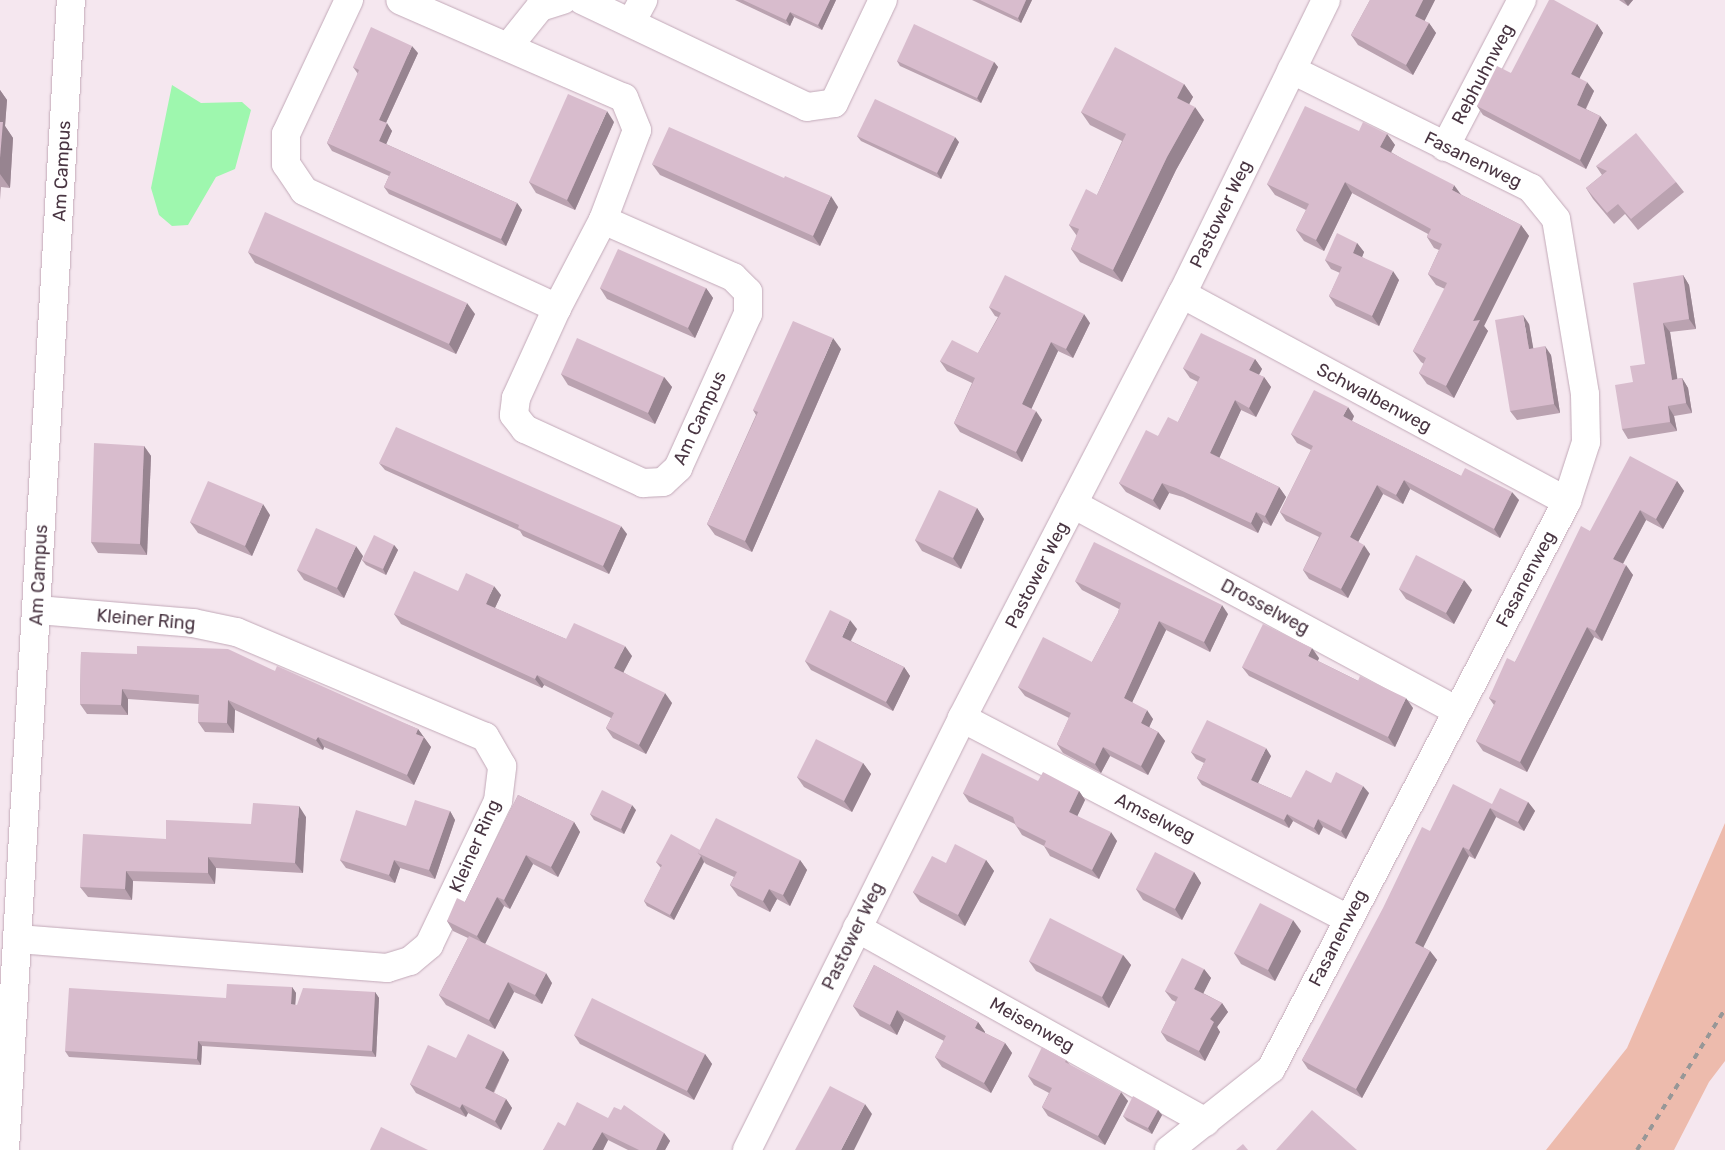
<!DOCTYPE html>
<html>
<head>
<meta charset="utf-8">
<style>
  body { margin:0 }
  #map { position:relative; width:1725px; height:1150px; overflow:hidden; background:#f5e7ef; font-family:Rubik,sans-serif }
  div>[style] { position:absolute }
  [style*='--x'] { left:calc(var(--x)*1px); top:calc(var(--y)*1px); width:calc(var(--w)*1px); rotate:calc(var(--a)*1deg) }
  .green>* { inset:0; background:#edbbad }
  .water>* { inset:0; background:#9ef7ae }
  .roads { filter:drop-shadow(0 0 1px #c2a9b8) drop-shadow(0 0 1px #c2a9b8) }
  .street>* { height:28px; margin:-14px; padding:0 14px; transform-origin:14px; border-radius:14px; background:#fff }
  .rail>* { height:4px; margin-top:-2px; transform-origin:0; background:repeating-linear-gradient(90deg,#979797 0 6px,transparent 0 12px) }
  .wall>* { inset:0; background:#baa2b0 }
  .shaded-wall>* { inset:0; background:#978490 }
  .building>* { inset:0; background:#d8bccd }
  span { translate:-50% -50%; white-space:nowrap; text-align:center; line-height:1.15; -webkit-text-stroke:5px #fff; paint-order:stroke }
  .street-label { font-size:18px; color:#493542 }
</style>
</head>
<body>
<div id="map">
  <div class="green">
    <i style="clip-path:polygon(1725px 823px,1725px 1061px,1709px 1082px,1674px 1150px,1546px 1150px,1627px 1048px)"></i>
  </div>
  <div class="water">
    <i style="clip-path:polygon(172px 85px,201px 103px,242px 102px,251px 110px,235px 169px,216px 177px,188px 225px,172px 226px,159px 215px,151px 188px)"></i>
  </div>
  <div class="roads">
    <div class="street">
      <i style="--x:349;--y:0;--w:148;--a:115.2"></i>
      <i style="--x:286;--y:134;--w:30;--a:90"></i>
      <i style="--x:286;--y:164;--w:32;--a:56"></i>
      <i style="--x:304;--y:191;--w:279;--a:24.8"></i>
      <i style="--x:557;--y:308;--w:99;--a:-62.4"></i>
      <i style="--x:603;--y:220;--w:96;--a:-69.3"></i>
      <i style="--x:637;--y:130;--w:35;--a:-112"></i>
      <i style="--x:624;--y:98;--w:244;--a:-156.4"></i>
      <i style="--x:582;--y:0;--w:249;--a:25.4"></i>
      <i style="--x:807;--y:107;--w:27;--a:-8"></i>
      <i style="--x:834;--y:103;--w:114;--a:-64.6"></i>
      <i style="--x:632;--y:21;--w:24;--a:-62"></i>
      <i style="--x:508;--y:47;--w:51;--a:-51.3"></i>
      <i style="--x:540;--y:7;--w:24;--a:-17"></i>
      <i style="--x:1445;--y:147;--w:166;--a:-62.4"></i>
      <i style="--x:1182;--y:294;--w:437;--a:28.3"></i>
      <i style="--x:557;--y:308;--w:99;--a:114.5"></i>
      <i style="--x:516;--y:398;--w:17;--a:97"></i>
      <i style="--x:514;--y:415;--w:18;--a:52"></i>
      <i style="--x:525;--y:429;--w:130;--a:24.6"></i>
      <i style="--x:643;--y:483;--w:20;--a:-3"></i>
      <i style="--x:663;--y:482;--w:21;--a:-43"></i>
      <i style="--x:678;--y:468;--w:169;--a:-65.6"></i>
      <i style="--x:748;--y:314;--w:22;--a:-90"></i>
      <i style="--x:748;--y:292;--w:21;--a:-135"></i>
      <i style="--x:733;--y:277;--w:142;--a:-156.3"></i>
      <i style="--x:1073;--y:504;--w:435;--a:28.3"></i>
      <i style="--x:962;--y:718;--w:435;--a:27.5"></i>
      <i style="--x:857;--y:928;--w:399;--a:29.1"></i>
      <i style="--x:18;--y:939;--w:370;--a:4.5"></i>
      <i style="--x:387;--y:968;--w:24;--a:-17"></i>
      <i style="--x:410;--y:961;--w:25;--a:-40"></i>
      <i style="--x:429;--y:945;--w:160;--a:-64.4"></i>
      <i style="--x:498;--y:801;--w:35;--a:-83"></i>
      <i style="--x:502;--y:766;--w:34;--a:-120"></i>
      <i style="--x:485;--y:737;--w:270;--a:-157.1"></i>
      <i style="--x:236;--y:632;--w:44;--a:-168.2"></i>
      <i style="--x:193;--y:623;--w:157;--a:-175.2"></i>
      <i style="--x:5;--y:1150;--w:1152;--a:-86.72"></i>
      <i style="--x:747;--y:1150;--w:483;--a:-63.5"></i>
      <i style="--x:962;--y:718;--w:478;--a:-62.6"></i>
      <i style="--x:1182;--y:294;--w:327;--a:-63.9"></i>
      <i style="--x:1169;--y:1150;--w:130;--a:-38.5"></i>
      <i style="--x:1271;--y:1069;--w:640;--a:-62.47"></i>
      <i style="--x:1567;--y:501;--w:62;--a:-72.1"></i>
      <i style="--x:1586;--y:442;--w:48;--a:-91.2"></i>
      <i style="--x:1585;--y:394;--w:177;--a:-99.4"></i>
      <i style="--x:1556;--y:219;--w:40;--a:-129"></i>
      <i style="--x:1531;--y:188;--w:267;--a:-153.7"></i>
    </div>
  </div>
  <div class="rail">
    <i style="--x:1637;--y:1150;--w:166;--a:-58"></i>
  </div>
  <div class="wall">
    <i style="clip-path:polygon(735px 0,836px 0,822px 30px,794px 17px,790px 26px)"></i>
    <i style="clip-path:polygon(972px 0,1032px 0,1021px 23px)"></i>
    <i style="clip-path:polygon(1370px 0,1435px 0,1424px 21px,1429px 23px,1436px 33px,1413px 75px,1358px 45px,1351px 35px)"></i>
    <i style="clip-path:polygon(1619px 0,1633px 0,1628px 6px)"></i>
    <i style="clip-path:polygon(1597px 24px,1603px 33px,1579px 78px,1594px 91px,1586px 109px,1600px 116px,1607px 125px,1586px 169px,1483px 115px,1477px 106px,1511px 73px)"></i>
    <i style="clip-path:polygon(418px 53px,386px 123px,392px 131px,386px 144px,517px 203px,522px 210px,506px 246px,389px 194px,384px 187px,389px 176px,332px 151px,327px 143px,358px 74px,353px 67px)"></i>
    <i style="clip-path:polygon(897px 61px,994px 62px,998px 67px,981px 103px,900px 66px)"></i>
    <i style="clip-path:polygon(1184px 84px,1193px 97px,1189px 104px,1204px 120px,1176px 170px,1122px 282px,1080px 262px,1071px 249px,1077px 236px,1069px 225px,1097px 195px,1122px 141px,1090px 125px,1081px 112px)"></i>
    <i style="clip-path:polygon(0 90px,7px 100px,5px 126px,13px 138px,10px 188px,1px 187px,0 200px)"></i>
    <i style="clip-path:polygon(614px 122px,575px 210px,536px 193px,529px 182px)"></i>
    <i style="clip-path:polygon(1359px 131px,1387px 134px,1395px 145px,1391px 152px,1462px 195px,1521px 225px,1529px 236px,1484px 326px,1488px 331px,1454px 398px,1427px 384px,1419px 373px,1424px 364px,1421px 362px,1413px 351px,1445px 289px,1436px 285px,1428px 274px,1439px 250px,1434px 248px,1427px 237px,1428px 234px,1352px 193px,1324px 251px,1304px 241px,1296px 230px,1306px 210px,1275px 195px,1267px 184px)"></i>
    <i style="clip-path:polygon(857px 136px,959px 142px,941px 179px,861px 141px)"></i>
    <i style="clip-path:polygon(652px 164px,838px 207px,820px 246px,660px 175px)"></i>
    <i style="clip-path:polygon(1596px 166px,1676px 182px,1684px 192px,1638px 230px,1625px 214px,1614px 224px,1593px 199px,1586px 188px,1602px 175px)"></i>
    <i style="clip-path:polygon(1357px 243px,1364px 252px,1362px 257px,1399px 280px,1379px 326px,1336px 306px,1329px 296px,1340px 273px,1331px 269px,1325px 260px)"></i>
    <i style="clip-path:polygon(248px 252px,475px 314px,456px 354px,255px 263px)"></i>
    <i style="clip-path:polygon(1683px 275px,1689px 285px,1696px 329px,1670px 332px,1677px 379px,1682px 378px,1688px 388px,1692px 413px,1674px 416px,1677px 431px,1628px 439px,1622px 429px,1633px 382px,1645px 364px)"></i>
    <i style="clip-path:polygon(600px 288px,706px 288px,713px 298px,695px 338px,607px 299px)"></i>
    <i style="clip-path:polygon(989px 307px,1090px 323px,1073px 358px,1058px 351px,1031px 409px,1042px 420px,1022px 462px,960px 432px,954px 423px,972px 383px,947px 371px,940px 361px,978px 353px,998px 317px,995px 316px)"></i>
    <i style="clip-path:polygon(1529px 324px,1533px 348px,1551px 355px,1560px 413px,1517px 420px,1510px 411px)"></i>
    <i style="clip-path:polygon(841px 349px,752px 552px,715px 535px,707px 524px,756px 415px,753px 410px)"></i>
    <i style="clip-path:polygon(1255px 359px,1262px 369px,1259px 375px,1264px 377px,1271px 387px,1256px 417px,1241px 410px,1219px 458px,1279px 487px,1286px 497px,1271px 526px,1263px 522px,1258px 533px,1183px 497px,1169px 493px,1160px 510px,1126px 492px,1119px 483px,1158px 436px,1178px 422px,1198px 382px,1190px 378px,1183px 368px)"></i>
    <i style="clip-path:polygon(561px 374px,664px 377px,672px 387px,655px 424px,568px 385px)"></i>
    <i style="clip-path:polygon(1354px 416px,1352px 421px,1461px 476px,1519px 500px,1500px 538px,1410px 489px,1403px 504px,1383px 494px,1358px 542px,1370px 554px,1348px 598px,1309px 579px,1303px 570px,1319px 537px,1286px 521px,1280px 512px,1311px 450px,1297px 443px,1291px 434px)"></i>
    <i style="clip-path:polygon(144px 446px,151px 456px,147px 555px,98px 553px,91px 542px)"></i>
    <i style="clip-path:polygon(379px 463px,627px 534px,609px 574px,523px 536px,520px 531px,385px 470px)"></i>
    <i style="clip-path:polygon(1677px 481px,1684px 491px,1663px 529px,1646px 520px,1623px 564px,1633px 575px,1602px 641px,1594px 637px,1527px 772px,1483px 751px,1476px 741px,1494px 705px,1489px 698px,1515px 662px,1590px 531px)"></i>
    <i style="clip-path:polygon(977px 508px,984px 519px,961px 569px,922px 551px,915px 540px)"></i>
    <i style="clip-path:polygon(270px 515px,252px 556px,198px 533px,190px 522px)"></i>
    <i style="clip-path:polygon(394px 545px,398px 550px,386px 575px,366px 565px,362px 560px)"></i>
    <i style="clip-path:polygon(363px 556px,344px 598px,304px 580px,297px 570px)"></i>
    <i style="clip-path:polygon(1075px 581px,1228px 614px,1210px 652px,1166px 630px,1132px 702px,1153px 719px,1149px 727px,1158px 732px,1165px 741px,1148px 775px,1110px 756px,1101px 773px,1063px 753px,1057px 744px,1069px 718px,1025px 696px,1018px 687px,1092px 662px,1118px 613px,1119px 609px,1082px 590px)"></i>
    <i style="clip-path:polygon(1399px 589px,1472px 590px,1454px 624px,1406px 599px)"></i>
    <i style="clip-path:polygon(458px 591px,501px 595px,495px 608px,566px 639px,632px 656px,623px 672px,672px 703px,646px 754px,613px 738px,606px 728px,611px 718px,544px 685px,542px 688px,401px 624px,394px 614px)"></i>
    <i style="clip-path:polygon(857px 629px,851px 641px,904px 667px,910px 676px,893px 711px,811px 670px,805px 661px)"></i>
    <i style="clip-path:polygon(81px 652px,275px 671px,418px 729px,431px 747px,414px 785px,324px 747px,323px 750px,235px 710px,234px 733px,205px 732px,198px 722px,199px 704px,128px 699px,128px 715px,87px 714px,80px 704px)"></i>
    <i style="clip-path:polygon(1319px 658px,1318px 661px,1413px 708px,1395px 747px,1249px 676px,1242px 667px)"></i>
    <i style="clip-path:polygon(1191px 752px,1271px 756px,1258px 783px,1291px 798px,1331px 783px,1369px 793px,1346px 839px,1323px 827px,1319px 835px,1293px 821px,1289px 828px,1202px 785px,1197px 778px,1204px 763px,1196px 759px)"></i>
    <i style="clip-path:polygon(863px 763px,871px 774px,852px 812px,804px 787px,797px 777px)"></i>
    <i style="clip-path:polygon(1038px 781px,1079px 791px,1085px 800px,1077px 816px,1117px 841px,1099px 879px,1050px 856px,1044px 846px,1022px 835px,1015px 824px,969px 802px,963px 793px)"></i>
    <i style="clip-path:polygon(518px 795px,574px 822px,580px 832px,558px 877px,533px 864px,510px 909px,504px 906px,485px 944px,552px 983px,542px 1004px,514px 992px,495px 1029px,446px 1005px,439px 995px,468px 938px,453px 931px,447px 921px,465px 902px)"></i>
    <i style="clip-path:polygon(1528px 802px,1535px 811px,1524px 831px,1496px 817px,1475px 859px,1469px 856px,1423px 947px,1430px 951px,1437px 960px,1362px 1098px,1308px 1069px,1302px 1060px,1430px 831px,1492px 804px)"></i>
    <i style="clip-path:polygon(636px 810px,624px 834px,594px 820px,590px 814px)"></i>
    <i style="clip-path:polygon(450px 811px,455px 820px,435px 879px,400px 868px,395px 883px,346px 868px,340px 860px)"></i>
    <i style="clip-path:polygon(306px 817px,303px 873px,216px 868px,215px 884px,133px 881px,132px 900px,88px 897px,80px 887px,166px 839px,251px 824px)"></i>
    <i style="clip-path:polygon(700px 850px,800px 860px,807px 870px,790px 906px,777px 899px,770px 912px,738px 896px,730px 885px,734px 877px,706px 864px,704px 862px,674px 920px,647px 906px,644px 901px,661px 868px,656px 862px)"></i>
    <i style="clip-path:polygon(986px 860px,994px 871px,965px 926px,920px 902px,913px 892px,946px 863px)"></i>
    <i style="clip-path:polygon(1194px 872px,1201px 883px,1182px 920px,1143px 900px,1136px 889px)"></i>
    <i style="clip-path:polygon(1301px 931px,1275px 981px,1241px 964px,1234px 953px)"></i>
    <i style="clip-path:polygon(1123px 955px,1131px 965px,1109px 1008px,1036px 971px,1029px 961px)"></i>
    <i style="clip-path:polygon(874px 965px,978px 1022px,985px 1032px,985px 1033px,1005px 1043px,1012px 1053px,991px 1093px,942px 1067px,935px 1057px,944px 1041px,904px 1020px,897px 1035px,860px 1016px,853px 1006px)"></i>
    <i style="clip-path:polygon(1204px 969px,1211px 978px,1203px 993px,1222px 1003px,1228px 1012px,1217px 1027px,1220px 1032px,1205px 1061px,1167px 1041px,1161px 1032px,1176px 1002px,1172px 1000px,1165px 991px)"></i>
    <i style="clip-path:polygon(292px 987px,296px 993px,295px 1005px,297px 1005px,375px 992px,379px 998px,376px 1057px,202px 1046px,201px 1065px,69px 1057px,65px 1051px,226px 998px)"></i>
    <i style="clip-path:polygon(574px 1035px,705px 1054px,712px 1064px,694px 1100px,580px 1044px)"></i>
    <i style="clip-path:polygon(503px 1051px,509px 1060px,494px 1093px,506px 1099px,512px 1108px,501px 1130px,468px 1113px,466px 1117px,416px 1093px,410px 1084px,456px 1058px)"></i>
    <i style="clip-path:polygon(1066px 1060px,1070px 1065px,1128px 1101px,1105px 1145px,1048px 1116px,1042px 1107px,1049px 1093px,1034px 1085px,1028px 1076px)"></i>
    <i style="clip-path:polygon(1158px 1110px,1162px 1115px,1152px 1134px,1127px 1121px,1123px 1116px)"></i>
    <i style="clip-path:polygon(608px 1118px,664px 1133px,670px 1141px,665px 1150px,628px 1150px,608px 1140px,603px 1150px,543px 1150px,565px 1126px)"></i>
  </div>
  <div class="shaded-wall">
    <i style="clip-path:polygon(830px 0,836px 0,822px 30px,818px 25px)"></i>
    <i style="clip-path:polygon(1026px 0,1032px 0,1021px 23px,1018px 18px)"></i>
    <i style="clip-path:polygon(1423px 0,1435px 0,1422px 26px,1415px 16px)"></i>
    <i style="clip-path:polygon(1624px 0,1633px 0,1628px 6px)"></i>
    <i style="clip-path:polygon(790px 12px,794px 17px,790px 26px,786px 20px)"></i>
    <i style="clip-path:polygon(1429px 23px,1436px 33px,1413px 75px,1406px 65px)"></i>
    <i style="clip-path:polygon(1597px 24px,1603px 33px,1577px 83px,1571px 74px)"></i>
    <i style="clip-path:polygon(412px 46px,418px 53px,384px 127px,379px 120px)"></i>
    <i style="clip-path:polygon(994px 62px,998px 67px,981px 103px,977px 98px)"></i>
    <i style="clip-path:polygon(1587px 82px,1594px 91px,1583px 114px,1577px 105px)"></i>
    <i style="clip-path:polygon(1184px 84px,1193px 97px,1186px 110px,1177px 98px)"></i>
    <i style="clip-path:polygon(0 90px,7px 100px,5px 126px,13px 138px,10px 188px,0 174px)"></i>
    <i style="clip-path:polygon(1195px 107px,1204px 120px,1176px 170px,1122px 282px,1113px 270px,1167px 157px)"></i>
    <i style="clip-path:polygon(607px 111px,614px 122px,575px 210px,567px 200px)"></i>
    <i style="clip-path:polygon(1600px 116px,1607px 125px,1586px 169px,1580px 160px)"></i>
    <i style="clip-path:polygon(387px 123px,392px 131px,384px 149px,379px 141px)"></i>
    <i style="clip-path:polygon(1387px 134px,1395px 145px,1388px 158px,1380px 147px)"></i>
    <i style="clip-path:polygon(955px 137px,959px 142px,941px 179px,937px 173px)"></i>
    <i style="clip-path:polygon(1345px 182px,1352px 193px,1324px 251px,1316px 240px)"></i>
    <i style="clip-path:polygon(1454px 185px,1462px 196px,1452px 190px)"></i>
    <i style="clip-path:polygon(831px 196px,838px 207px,820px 246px,813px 236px)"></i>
    <i style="clip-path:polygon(517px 203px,522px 210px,506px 246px,501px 239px)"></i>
    <i style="clip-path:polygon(1521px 225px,1529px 236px,1484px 326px,1488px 331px,1454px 398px,1446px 386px,1473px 321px)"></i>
    <i style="clip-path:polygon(1357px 243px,1364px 252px,1360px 262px,1353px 253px)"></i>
    <i style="clip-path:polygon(1393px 271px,1399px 280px,1379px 326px,1372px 316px)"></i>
    <i style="clip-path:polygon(1683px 275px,1689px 285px,1696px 329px,1689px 319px)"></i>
    <i style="clip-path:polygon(706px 288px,713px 298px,695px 338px,688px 328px)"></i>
    <i style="clip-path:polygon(467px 303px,475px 314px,456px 354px,449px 344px)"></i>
    <i style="clip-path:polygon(1084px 314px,1090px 323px,1073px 358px,1066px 349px)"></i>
    <i style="clip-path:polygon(1523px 315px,1529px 324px,1535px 358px,1529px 349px)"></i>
    <i style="clip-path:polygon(1663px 323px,1670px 332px,1679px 389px,1672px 380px)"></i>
    <i style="clip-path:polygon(833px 338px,841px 349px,752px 552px,745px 541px)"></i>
    <i style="clip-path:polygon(1051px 342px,1058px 351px,1029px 414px,1022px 404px)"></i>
    <i style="clip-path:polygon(1545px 346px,1551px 355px,1560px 413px,1554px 404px)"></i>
    <i style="clip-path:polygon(1255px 359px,1262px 369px,1256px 380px,1249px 370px)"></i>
    <i style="clip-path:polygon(664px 377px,672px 387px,655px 424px,648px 413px)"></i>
    <i style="clip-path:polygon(1264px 377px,1271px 387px,1256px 417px,1249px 408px)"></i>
    <i style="clip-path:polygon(1682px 378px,1688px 388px,1692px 413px,1686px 403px)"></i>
    <i style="clip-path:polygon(1235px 400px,1241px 410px,1217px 463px,1210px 453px)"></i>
    <i style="clip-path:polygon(1668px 406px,1674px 416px,1677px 431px,1670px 422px)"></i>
    <i style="clip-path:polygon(1348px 407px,1354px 416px,1350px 425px,1343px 416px)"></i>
    <i style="clip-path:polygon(1036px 411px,1042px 420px,1022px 462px,1016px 452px)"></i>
    <i style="clip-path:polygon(144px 446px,151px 456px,147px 555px,140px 544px)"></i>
    <i style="clip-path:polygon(1404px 480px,1410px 489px,1403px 504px,1396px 495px)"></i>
    <i style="clip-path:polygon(1677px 481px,1684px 491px,1663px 529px,1656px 519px)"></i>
    <i style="clip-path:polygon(1162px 483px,1169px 493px,1160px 510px,1153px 500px)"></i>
    <i style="clip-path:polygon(1377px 485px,1383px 494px,1356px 546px,1350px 537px)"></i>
    <i style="clip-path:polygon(1279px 487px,1286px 497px,1271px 526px,1265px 516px)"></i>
    <i style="clip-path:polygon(1512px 492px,1519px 500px,1500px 538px,1494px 529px)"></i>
    <i style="clip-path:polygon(263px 504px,270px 515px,252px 556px,245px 546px)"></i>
    <i style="clip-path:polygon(977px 508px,984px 519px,961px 569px,953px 558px)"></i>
    <i style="clip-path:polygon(1640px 510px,1646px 520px,1620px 569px,1613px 559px)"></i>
    <i style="clip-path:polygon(1256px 512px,1263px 522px,1258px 533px,1251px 523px)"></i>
    <i style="clip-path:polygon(621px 526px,627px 534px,609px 574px,603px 566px)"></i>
    <i style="clip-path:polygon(394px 545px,398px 550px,386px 575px,383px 569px)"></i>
    <i style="clip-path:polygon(1364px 545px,1370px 554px,1348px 598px,1341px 589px)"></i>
    <i style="clip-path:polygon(356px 546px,363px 556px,344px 598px,337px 588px)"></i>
    <i style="clip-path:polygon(1626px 565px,1633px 575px,1602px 641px,1595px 631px)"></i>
    <i style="clip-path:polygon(1464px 580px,1472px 590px,1454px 624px,1446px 613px)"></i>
    <i style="clip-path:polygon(494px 586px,501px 595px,492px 614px,486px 604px)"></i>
    <i style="clip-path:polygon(1222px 605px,1228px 614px,1210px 652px,1204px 642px)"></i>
    <i style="clip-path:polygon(850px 620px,857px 629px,848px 645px,842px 637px)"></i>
    <i style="clip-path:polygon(1159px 621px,1166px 630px,1130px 707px,1124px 698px)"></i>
    <i style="clip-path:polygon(1587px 627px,1594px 637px,1527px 772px,1520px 762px)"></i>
    <i style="clip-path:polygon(625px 646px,632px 656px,621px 677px,614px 668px)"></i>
    <i style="clip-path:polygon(1312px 648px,1319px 658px,1315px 666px,1308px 656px)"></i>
    <i style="clip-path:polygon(904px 667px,910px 676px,893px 711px,886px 702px)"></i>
    <i style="clip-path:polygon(537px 675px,544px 685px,542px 688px,535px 679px)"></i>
    <i style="clip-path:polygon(122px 689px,128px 699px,128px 715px,121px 705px)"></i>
    <i style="clip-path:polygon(665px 693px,672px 703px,646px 754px,639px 745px)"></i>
    <i style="clip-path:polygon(1406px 698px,1413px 708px,1395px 747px,1388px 737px)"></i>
    <i style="clip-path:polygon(228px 700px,235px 710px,234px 733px,227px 723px)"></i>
    <i style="clip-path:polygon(1147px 710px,1153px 719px,1147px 732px,1141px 723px)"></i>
    <i style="clip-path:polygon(418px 729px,431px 747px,414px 785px,407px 775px,416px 734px)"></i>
    <i style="clip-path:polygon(1158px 732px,1165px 741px,1148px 775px,1141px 766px)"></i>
    <i style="clip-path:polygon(318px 737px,324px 747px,323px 750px,316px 740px)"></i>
    <i style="clip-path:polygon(1103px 747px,1110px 756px,1101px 773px,1095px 764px)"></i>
    <i style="clip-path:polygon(1266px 748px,1271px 756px,1256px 787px,1251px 780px)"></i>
    <i style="clip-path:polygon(863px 763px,871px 774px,852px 812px,844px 801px)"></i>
    <i style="clip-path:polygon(1363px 786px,1369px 793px,1346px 839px,1341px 831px)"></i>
    <i style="clip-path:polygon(1079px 791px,1085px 800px,1075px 821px,1069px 812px)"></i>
    <i style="clip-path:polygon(1528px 802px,1535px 811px,1524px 831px,1518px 822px)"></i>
    <i style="clip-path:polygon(632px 805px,636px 810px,624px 834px,621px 829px)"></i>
    <i style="clip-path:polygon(299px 806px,306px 817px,303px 873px,295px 863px)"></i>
    <i style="clip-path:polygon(1490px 808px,1496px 817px,1475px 859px,1469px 850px)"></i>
    <i style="clip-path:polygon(450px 811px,455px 820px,435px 879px,429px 870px)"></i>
    <i style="clip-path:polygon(1287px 814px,1293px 821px,1289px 828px,1284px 820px)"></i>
    <i style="clip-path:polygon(1318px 819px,1323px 827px,1319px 835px,1314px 828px)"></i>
    <i style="clip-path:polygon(574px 822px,580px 832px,558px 877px,551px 867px)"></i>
    <i style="clip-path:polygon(1111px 832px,1117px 841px,1099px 879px,1092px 870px)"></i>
    <i style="clip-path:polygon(1463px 847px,1469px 856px,1421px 952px,1415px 943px)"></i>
    <i style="clip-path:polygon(526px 855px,533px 864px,510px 909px,504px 900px)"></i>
    <i style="clip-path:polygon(701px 856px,704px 862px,674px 920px,670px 915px)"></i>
    <i style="clip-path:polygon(208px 857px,216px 868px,215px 884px,208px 873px)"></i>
    <i style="clip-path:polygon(394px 860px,400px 868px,395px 883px,389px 875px)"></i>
    <i style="clip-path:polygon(800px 860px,807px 870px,790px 906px,783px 895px)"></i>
    <i style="clip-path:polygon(986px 860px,994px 871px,965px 926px,958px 915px)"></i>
    <i style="clip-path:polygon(126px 871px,133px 881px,132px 900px,125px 889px)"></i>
    <i style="clip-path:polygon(1194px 872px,1201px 883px,1182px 920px,1175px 909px)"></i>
    <i style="clip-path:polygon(769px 889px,777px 899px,770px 912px,763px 901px)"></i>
    <i style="clip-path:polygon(497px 897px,504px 906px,484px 946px,477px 936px)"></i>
    <i style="clip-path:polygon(1293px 920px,1301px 931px,1275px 981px,1268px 970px)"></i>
    <i style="clip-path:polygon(1430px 951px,1437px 960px,1362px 1098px,1356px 1089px)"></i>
    <i style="clip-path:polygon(1123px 955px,1131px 965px,1109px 1008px,1102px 997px)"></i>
    <i style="clip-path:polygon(1204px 969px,1211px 978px,1201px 998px,1194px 989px)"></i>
    <i style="clip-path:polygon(546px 973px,552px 983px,542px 1004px,535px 995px)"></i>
    <i style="clip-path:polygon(508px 982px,514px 992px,495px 1029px,489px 1020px)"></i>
    <i style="clip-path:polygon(292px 987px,296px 993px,295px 1009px,291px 1004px)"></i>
    <i style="clip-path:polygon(375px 992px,379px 998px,376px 1057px,372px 1051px)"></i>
    <i style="clip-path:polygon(1222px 1003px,1228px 1012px,1217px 1027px,1220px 1032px,1205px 1061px,1199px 1051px,1210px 1019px)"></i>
    <i style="clip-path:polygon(897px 1010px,904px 1020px,897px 1035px,890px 1025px)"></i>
    <i style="clip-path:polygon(978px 1022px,985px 1032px,982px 1038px,975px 1028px)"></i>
    <i style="clip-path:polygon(198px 1041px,202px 1046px,201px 1065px,197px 1059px)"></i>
    <i style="clip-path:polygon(1005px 1043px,1012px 1053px,991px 1093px,984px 1083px)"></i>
    <i style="clip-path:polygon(503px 1051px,509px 1060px,491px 1097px,485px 1088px)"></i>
    <i style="clip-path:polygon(705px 1054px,712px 1064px,694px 1100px,687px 1091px)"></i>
    <i style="clip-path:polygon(1121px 1092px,1128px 1101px,1105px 1145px,1098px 1136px)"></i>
    <i style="clip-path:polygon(506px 1099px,512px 1108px,501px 1130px,495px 1121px)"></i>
    <i style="clip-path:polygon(462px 1104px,468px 1113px,466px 1117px,460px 1108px)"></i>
    <i style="clip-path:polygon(865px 1104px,872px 1114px,854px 1150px,841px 1150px)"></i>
    <i style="clip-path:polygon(1158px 1110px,1162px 1115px,1152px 1134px,1148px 1128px)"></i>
    <i style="clip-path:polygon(602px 1132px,608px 1140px,603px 1150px,592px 1150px)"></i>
    <i style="clip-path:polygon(664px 1133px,670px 1141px,665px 1150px,656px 1150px)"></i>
  </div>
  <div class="building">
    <i style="clip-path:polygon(743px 0,830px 0,818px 25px,790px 12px,786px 20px)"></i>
    <i style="clip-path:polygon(980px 0,1026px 0,1018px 18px)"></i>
    <i style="clip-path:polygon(1370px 0,1423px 0,1415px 16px,1429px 23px,1406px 65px,1351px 35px)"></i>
    <i style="clip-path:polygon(1549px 0,1554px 0,1597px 24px,1571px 74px,1587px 82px,1577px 105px,1600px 116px,1580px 160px,1477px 106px,1497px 66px,1511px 73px)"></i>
    <i style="clip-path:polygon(914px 24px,994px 62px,977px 98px,897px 61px)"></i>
    <i style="clip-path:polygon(371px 27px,412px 46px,379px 120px,387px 123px,379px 141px,517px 203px,501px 239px,384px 187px,391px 172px,327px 143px,359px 70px,353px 67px)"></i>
    <i style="clip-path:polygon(1115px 47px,1184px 84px,1177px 98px,1195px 107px,1167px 157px,1113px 270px,1071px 249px,1079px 229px,1069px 225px,1086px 189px,1097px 195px,1126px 134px,1081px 112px)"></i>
    <i style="clip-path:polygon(568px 94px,607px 111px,567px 200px,529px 182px)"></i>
    <i style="clip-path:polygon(875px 99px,955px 137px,937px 173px,857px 136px)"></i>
    <i style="clip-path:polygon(1305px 106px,1359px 131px,1363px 122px,1387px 134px,1380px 147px,1454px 185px,1452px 190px,1521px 225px,1473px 321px,1480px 320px,1446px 386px,1419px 373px,1426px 358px,1413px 351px,1447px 283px,1428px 274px,1442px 244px,1427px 237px,1431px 229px,1345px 182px,1316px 240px,1296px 230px,1309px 204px,1267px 184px)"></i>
    <i style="clip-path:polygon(0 122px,3px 122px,0 158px)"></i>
    <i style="clip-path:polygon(669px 127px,784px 178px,785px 176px,831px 196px,813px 236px,652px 164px)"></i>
    <i style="clip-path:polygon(1636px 133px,1676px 182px,1631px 219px,1618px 204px,1607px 213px,1586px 188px,1607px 171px,1596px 166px)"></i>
    <i style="clip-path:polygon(265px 212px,467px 303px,449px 344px,248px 252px)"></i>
    <i style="clip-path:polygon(1337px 233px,1357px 243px,1353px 253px,1393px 271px,1372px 316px,1329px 296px,1342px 267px,1325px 260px)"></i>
    <i style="clip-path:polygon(618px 249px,706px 288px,688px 328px,600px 288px)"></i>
    <i style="clip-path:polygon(1005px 275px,1084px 314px,1066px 349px,1051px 342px,1022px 404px,1036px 411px,1016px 452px,954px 423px,975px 378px,940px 361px,952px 340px,978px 353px,1001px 313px,989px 307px)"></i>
    <i style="clip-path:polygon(1683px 275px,1689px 319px,1663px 323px,1672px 380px,1682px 378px,1686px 403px,1668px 406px,1670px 422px,1622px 429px,1615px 385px,1633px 382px,1630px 366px,1645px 364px,1633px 283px)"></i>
    <i style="clip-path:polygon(1523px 315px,1529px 349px,1545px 346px,1554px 404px,1510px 411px,1495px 320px)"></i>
    <i style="clip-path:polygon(793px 321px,833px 338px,745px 541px,707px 524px,758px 412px,753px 410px)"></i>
    <i style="clip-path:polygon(1201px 333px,1255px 359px,1249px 370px,1264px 377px,1249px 408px,1235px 400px,1210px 453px,1279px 487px,1265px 516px,1256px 512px,1251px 523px,1176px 488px,1162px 483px,1153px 500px,1119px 483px,1146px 430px,1158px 436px,1168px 417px,1178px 422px,1200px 377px,1183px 368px)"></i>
    <i style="clip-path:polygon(577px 338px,664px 377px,648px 413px,561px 374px)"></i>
    <i style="clip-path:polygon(1314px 390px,1348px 407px,1343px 416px,1356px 423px,1461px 476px,1465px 468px,1512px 492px,1494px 529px,1404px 480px,1396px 495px,1377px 485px,1350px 537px,1364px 545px,1341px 589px,1303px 570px,1322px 533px,1280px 512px,1313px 446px,1291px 434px)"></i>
    <i style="clip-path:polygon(396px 427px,621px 526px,603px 566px,518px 528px,519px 525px,379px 463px)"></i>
    <i style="clip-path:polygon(94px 443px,144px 446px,140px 544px,91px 542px)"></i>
    <i style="clip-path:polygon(1630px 456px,1677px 481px,1656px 519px,1640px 510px,1613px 559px,1626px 565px,1595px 631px,1587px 627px,1520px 762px,1476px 741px,1496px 701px,1489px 698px,1507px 658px,1515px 662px,1581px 526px,1590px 531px)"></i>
    <i style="clip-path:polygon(208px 481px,263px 504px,245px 546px,190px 522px)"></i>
    <i style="clip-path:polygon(939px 490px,977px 508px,953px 558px,915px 540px)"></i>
    <i style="clip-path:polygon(316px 528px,356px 546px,337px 588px,297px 570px)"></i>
    <i style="clip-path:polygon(374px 535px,394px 545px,383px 569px,362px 560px)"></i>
    <i style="clip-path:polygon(1094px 542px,1222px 605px,1204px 642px,1159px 621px,1124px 698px,1147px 710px,1141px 723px,1158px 732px,1141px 766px,1103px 747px,1095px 764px,1057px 744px,1071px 713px,1018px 687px,1043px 637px,1092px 662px,1118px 613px,1121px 603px,1075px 581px)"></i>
    <i style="clip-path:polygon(1416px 555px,1464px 580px,1446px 613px,1399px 589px)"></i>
    <i style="clip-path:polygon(414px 571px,458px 591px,466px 573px,494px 586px,486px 604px,566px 639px,574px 623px,625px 646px,614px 668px,665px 693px,639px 745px,606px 728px,614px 713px,537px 675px,535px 679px,394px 614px)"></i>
    <i style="clip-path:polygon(830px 610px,850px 620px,842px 637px,904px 667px,886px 702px,805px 661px)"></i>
    <i style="clip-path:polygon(1263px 624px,1312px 648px,1308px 656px,1358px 681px,1360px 676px,1406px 698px,1388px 737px,1242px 667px)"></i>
    <i style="clip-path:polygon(137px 646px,228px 649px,275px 671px,277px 666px,418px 729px,416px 734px,424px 737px,407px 775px,318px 737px,316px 740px,228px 700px,227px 723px,198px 722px,199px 695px,122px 689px,121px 705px,80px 704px,81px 652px,137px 654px)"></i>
    <i style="clip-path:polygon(1207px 720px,1266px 748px,1251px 780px,1291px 798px,1306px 770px,1331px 783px,1336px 772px,1363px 786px,1341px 831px,1318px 819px,1314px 828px,1287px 814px,1284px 820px,1197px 778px,1206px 759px,1191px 752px)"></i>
    <i style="clip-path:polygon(816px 739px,863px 763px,844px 801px,797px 777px)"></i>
    <i style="clip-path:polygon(982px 753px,1038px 781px,1043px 772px,1079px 791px,1069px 812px,1111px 832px,1092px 870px,1044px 846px,1046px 841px,1016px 826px,1013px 817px,963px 793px)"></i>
    <i style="clip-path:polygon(1453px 784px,1492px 804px,1500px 788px,1528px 802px,1518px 822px,1490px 808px,1469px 850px,1463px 847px,1415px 943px,1430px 951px,1356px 1089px,1302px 1060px,1383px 908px,1422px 827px,1430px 831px)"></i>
    <i style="clip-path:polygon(602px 790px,632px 805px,621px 829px,590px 814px)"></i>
    <i style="clip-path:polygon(518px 795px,574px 822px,551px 867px,526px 855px,504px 900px,497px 897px,477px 936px,447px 921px,457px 898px,465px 902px)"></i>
    <i style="clip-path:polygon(415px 800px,450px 811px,429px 870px,394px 860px,389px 875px,340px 860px,356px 810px,406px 826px)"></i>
    <i style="clip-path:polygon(253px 803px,299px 806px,295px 863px,208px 857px,208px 873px,126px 871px,125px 889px,80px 887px,83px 834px,166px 839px,166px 820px,251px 824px)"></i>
    <i style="clip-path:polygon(716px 818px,800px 860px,783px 895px,769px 889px,763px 901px,730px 885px,737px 872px,698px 853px)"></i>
    <i style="clip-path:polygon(671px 834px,700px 850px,698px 853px,701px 856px,670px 915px,644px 901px,662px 865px,656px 862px)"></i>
    <i style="clip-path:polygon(955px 844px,986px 860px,958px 915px,913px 892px,932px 856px,946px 863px)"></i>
    <i style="clip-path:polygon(1155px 852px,1194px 872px,1175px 909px,1136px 889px)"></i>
    <i style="clip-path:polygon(1260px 903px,1293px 920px,1268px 970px,1234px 953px)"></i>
    <i style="clip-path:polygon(1050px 918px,1123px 955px,1102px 997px,1029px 961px)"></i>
    <i style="clip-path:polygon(469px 936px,546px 973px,535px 995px,508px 982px,489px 1020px,439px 995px)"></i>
    <i style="clip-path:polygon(1182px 958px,1204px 969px,1194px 989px,1222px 1003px,1210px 1019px,1214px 1022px,1199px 1051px,1161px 1032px,1178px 997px,1165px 991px)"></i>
    <i style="clip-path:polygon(874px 965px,978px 1022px,975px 1028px,1005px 1043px,984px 1083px,935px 1057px,946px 1036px,897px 1010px,890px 1025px,853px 1006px)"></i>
    <i style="clip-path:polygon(227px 984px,292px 987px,291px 1004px,297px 1005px,303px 988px,375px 992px,372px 1051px,198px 1041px,197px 1059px,65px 1051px,69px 988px,226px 998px)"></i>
    <i style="clip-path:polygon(592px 998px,705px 1054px,687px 1091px,574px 1035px)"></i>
    <i style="clip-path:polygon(468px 1034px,503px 1051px,485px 1088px,506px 1099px,495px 1121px,462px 1104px,460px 1108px,410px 1084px,428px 1045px,456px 1058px)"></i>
    <i style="clip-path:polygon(1042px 1047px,1066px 1060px,1065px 1062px,1121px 1092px,1098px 1136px,1042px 1107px,1052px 1088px,1028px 1076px)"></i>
    <i style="clip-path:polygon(830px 1086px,865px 1104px,841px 1150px,795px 1150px)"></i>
    <i style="clip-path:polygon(1133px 1096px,1158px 1110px,1148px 1128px,1123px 1116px)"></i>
    <i style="clip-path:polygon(577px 1102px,608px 1118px,614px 1107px,621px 1110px,624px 1105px,664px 1133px,656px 1150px,639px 1150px,602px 1132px,592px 1150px,543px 1150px,558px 1122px,565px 1126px)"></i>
    <i style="clip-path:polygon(1312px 1110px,1357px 1150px,1276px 1150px)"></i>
    <i style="clip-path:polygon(381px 1127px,428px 1150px,370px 1150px)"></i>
    <i style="clip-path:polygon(1243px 1144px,1248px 1150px,1236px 1150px)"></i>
  </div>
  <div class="street-label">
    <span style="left:1483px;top:74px;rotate:-62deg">Rebhuhnweg</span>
    <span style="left:1473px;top:160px;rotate:26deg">Fasanenweg</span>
    <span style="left:62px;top:171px;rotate:-87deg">Am Campus</span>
    <span style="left:1221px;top:214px;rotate:-64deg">Pastower Weg</span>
    <span style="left:1374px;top:398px;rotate:28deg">Schwalbenweg</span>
    <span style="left:700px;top:418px;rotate:-65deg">Am Campus</span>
    <span style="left:39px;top:575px;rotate:-87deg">Am Campus</span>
    <span style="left:1037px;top:575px;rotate:-63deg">Pastower Weg</span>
    <span style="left:1526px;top:579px;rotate:-62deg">Fasanenweg</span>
    <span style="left:1265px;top:607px;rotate:28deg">Drosselweg</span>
    <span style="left:146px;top:620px;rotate:5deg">Kleiner Ring</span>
    <span style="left:1155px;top:818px;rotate:27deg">Amselweg</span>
    <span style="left:475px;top:846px;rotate:-66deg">Kleiner Ring</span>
    <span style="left:853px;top:936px;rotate:-64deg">Pastower Weg</span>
    <span style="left:1338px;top:938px;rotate:-63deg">Fasanenweg</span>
    <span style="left:1032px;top:1025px;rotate:29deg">Meisenweg</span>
  </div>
</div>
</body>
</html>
